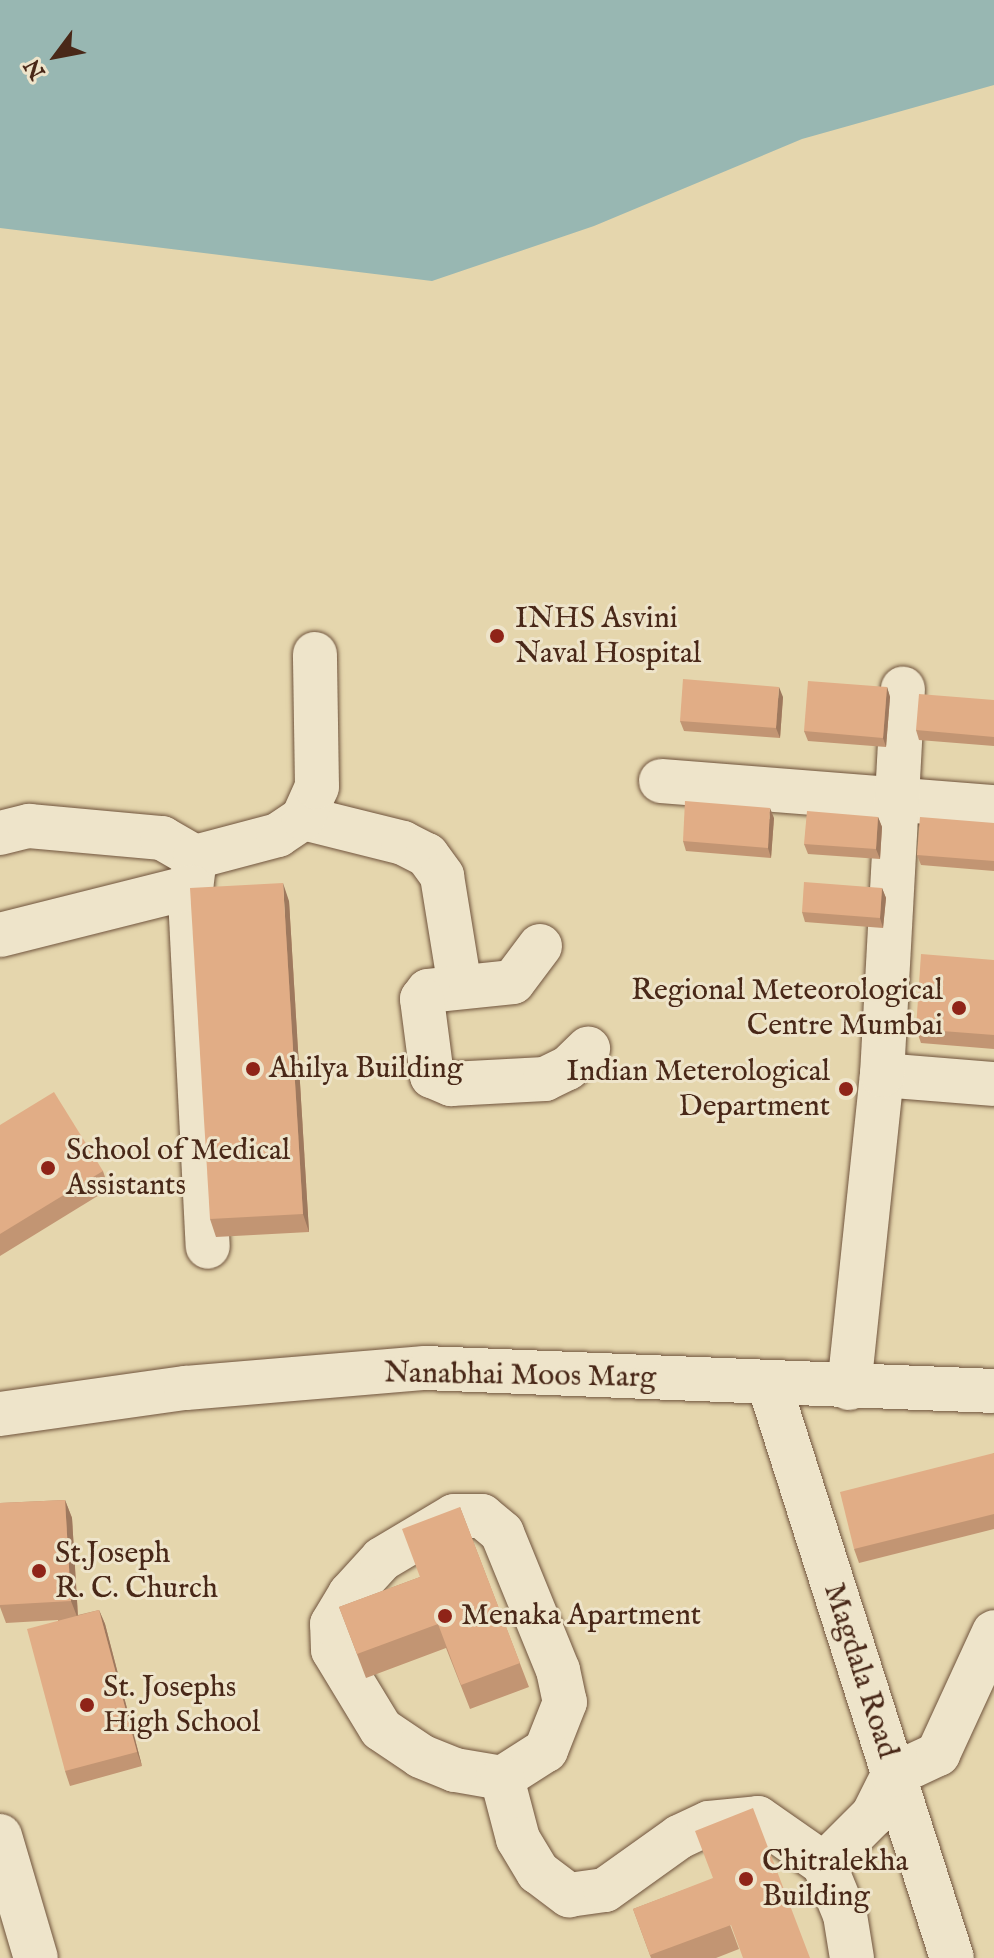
<!DOCTYPE html>
<html>
<head>
<meta charset="utf-8">
<style>
  body { margin:0 }
  #map { position:relative; width:994px; height:1958px; overflow:hidden; background:#e5d6ad; font-family:"IM FELL English",serif }
  div>[style] { position:absolute }
  [style*='--x'] { left:calc(var(--x)*1px); top:calc(var(--y)*1px); width:calc(var(--w)*1px); rotate:calc(var(--a)*1deg) }
  .water>* { inset:0; background:#98b7b2 }
  .roads { filter:drop-shadow(0 0 2px #70543d) drop-shadow(0 0 2px #70543d) }
  .minor>* { height:44px; margin:-22px; padding:0 22px; transform-origin:22px; border-radius:22px; background:#eee4ca }
  .wall>* { inset:0; background:#c29573 }
  .shaded-wall>* { inset:0; background:#9e795e }
  .building>* { inset:0; background:#e1ad86 }
  .dots>* { width:22px; height:22px; translate:-50% -50%; box-sizing:border-box; border:4px solid #eee4ca; border-radius:50% }
  span { translate:-50% -50%; white-space:nowrap; text-align:center; line-height:1.15; -webkit-text-stroke:6px #eee4ca; paint-order:stroke }
  .poi-label { font-size:30px; color:#492818 }
  .left { translate:0 -50%; text-align:left }
  .right { translate:-100% -50%; text-align:right }
  .street-label { font-size:30px; color:#492818 }
  .north { position:absolute; left:16px; top:16px; width:80px; height:80px; -webkit-text-stroke:6px #eee4ca; paint-order:stroke; rotate:238deg; font-size:22px; font-weight:700; line-height:32px; text-align:center; color:#492818 }
  .north::after { content:''; display:block; margin:auto; width:28px; height:36px; background:#492818; clip-path:polygon(50% 0,100% 100%,50% 72%,0 100%) }
</style>
</head>
<body>
<div id="map">
  <div class="water">
    <i style="clip-path:polygon(0 0,994px 0,994px 85px,802px 139px,594px 226px,432px 281px,0 228px)"></i>
  </div>
  <div class="roads">
    <div class="minor">
      <i style="--x:661;--y:781;--w:334;--a:4.5"></i>
      <i style="--x:303;--y:818;--w:103;--a:14"></i>
      <i style="--x:403;--y:843;--w:27;--a:27"></i>
      <i style="--x:427;--y:855;--w:26;--a:54"></i>
      <i style="--x:442;--y:876;--w:112;--a:80.8"></i>
      <i style="--x:0;--y:833;--w:30;--a:-14"></i>
      <i style="--x:29;--y:826;--w:134;--a:5.2"></i>
      <i style="--x:162;--y:838;--w:38;--a:30"></i>
      <i style="--x:195;--y:857;--w:40;--a:97.1"></i>
      <i style="--x:190;--y:897;--w:350;--a:87.1"></i>
      <i style="--x:195;--y:857;--w:86;--a:-14.8"></i>
      <i style="--x:278;--y:835;--w:30;--a:-34"></i>
      <i style="--x:303;--y:818;--w:34;--a:-66"></i>
      <i style="--x:317;--y:787;--w:133;--a:-90.9"></i>
      <i style="--x:0;--y:935;--w:197;--a:-14.1"></i>
      <i style="--x:540;--y:946;--w:45;--a:126.9"></i>
      <i style="--x:513;--y:982;--w:85;--a:174"></i>
      <i style="--x:428;--y:991;--w:10;--a:127"></i>
      <i style="--x:422;--y:999;--w:78;--a:82.6"></i>
      <i style="--x:432;--y:1076;--w:21;--a:23"></i>
      <i style="--x:451;--y:1084;--w:94;--a:-3"></i>
      <i style="--x:545;--y:1079;--w:25;--a:-26"></i>
      <i style="--x:568;--y:1068;--w:28;--a:-44"></i>
      <i style="--x:882;--y:1075;--w:112;--a:4.6"></i>
      <i style="--x:769;--y:1384;--w:602;--a:72.32"></i>
      <i style="--x:849;--y:1388;--w:315;--a:-84"></i>
      <i style="--x:882;--y:1075;--w:387;--a:-86.9"></i>
      <i style="--x:0;--y:1414;--w:188;--a:-8"></i>
      <i style="--x:186;--y:1388;--w:240;--a:-4.8"></i>
      <i style="--x:425;--y:1368;--w:569;--a:2.31"></i>
      <i style="--x:454;--y:1516;--w:28;--a:0"></i>
      <i style="--x:482;--y:1516;--w:26;--a:40"></i>
      <i style="--x:502;--y:1533;--w:148;--a:67.8"></i>
      <i style="--x:558;--y:1670;--w:33;--a:78"></i>
      <i style="--x:565;--y:1702;--w:52;--a:111.6"></i>
      <i style="--x:546;--y:1750;--w:52;--a:147.5"></i>
      <i style="--x:502;--y:1778;--w:48;--a:-170.3"></i>
      <i style="--x:455;--y:1770;--w:37;--a:-158"></i>
      <i style="--x:421;--y:1756;--w:48;--a:-146"></i>
      <i style="--x:381;--y:1729;--w:92;--a:-121.3"></i>
      <i style="--x:333;--y:1650;--w:26;--a:-92"></i>
      <i style="--x:332;--y:1624;--w:35;--a:-59"></i>
      <i style="--x:350;--y:1594;--w:47;--a:-47.6"></i>
      <i style="--x:382;--y:1559;--w:84;--a:-30.8"></i>
      <i style="--x:502;--y:1778;--w:63;--a:75.3"></i>
      <i style="--x:518;--y:1839;--w:39;--a:59"></i>
      <i style="--x:538;--y:1872;--w:39;--a:37"></i>
      <i style="--x:569;--y:1895;--w:36;--a:-8"></i>
      <i style="--x:605;--y:1890;--w:91;--a:-35.6"></i>
      <i style="--x:679;--y:1837;--w:33;--a:-25"></i>
      <i style="--x:709;--y:1823;--w:49;--a:-5.8"></i>
      <i style="--x:758;--y:1818;--w:80;--a:34.9"></i>
      <i style="--x:824;--y:1864;--w:55;--a:67.6"></i>
      <i style="--x:845;--y:1915;--w:44;--a:80.8"></i>
      <i style="--x:0;--y:1836;--w:127;--a:73.6"></i>
      <i style="--x:824;--y:1864;--w:69;--a:-45"></i>
      <i style="--x:873;--y:1815;--w:45;--a:-63.4"></i>
      <i style="--x:893;--y:1775;--w:50;--a:-25"></i>
      <i style="--x:938;--y:1754;--w:134;--a:-65.3"></i>
    </div>
  </div>
  <div class="wall">
    <i style="clip-path:polygon(887px 687px,890px 697px,886px 747px,808px 741px,804px 731px)"></i>
    <i style="clip-path:polygon(783px 697px,780px 738px,684px 731px,680px 721px)"></i>
    <i style="clip-path:polygon(994px 700px,994px 746px,919px 740px,916px 730px)"></i>
    <i style="clip-path:polygon(878px 817px,882px 827px,880px 859px,808px 854px,804px 844px)"></i>
    <i style="clip-path:polygon(774px 818px,771px 858px,686px 851px,683px 841px)"></i>
    <i style="clip-path:polygon(994px 823px,994px 871px,921px 865px,917px 855px)"></i>
    <i style="clip-path:polygon(882px 888px,886px 898px,883px 928px,805px 922px,802px 912px)"></i>
    <i style="clip-path:polygon(289px 901px,309px 1232px,216px 1237px,210px 1219px)"></i>
    <i style="clip-path:polygon(994px 960px,994px 1049px,921px 1043px,916px 1029px)"></i>
    <i style="clip-path:polygon(0 1125px,103px 1171px,109px 1189px,0 1256px)"></i>
    <i style="clip-path:polygon(994px 1453px,994px 1529px,859px 1563px,854px 1549px)"></i>
    <i style="clip-path:polygon(65px 1500px,72px 1518px,78px 1615px,99px 1610px,105px 1624px,142px 1766px,70px 1786px,65px 1771px,58px 1620px,6px 1623px,0 1607px,0 1503px)"></i>
    <i style="clip-path:polygon(460px 1507px,529px 1687px,470px 1709px,446px 1648px,366px 1678px,339px 1607px,420px 1577px)"></i>
    <i style="clip-path:polygon(713px 1879px,739px 1949px,716px 1958px,651px 1958px,633px 1909px)"></i>
  </div>
  <div class="shaded-wall">
    <i style="clip-path:polygon(779px 687px,783px 697px,780px 738px,776px 728px)"></i>
    <i style="clip-path:polygon(887px 687px,890px 697px,886px 747px,883px 738px)"></i>
    <i style="clip-path:polygon(770px 808px,774px 818px,771px 858px,768px 848px)"></i>
    <i style="clip-path:polygon(878px 817px,882px 827px,880px 859px,876px 849px)"></i>
    <i style="clip-path:polygon(283px 883px,289px 901px,309px 1232px,303px 1214px)"></i>
    <i style="clip-path:polygon(882px 888px,886px 898px,883px 928px,880px 918px)"></i>
    <i style="clip-path:polygon(65px 1500px,72px 1518px,78px 1619px,71px 1601px)"></i>
    <i style="clip-path:polygon(99px 1610px,105px 1624px,142px 1766px,137px 1752px)"></i>
  </div>
  <div class="building">
    <i style="clip-path:polygon(683px 679px,779px 687px,776px 728px,680px 721px)"></i>
    <i style="clip-path:polygon(808px 681px,887px 687px,883px 738px,804px 731px)"></i>
    <i style="clip-path:polygon(919px 694px,994px 700px,994px 737px,916px 730px)"></i>
    <i style="clip-path:polygon(685px 801px,770px 808px,768px 848px,683px 841px)"></i>
    <i style="clip-path:polygon(807px 811px,878px 817px,876px 849px,804px 844px)"></i>
    <i style="clip-path:polygon(920px 817px,994px 823px,994px 861px,917px 855px)"></i>
    <i style="clip-path:polygon(804px 882px,882px 888px,880px 918px,802px 912px)"></i>
    <i style="clip-path:polygon(283px 883px,303px 1214px,210px 1219px,190px 888px)"></i>
    <i style="clip-path:polygon(921px 954px,994px 960px,994px 1035px,916px 1029px)"></i>
    <i style="clip-path:polygon(54px 1092px,103px 1171px,0 1234px,0 1125px)"></i>
    <i style="clip-path:polygon(994px 1453px,994px 1514px,854px 1549px,840px 1492px)"></i>
    <i style="clip-path:polygon(65px 1500px,71px 1601px,0 1605px,0 1503px)"></i>
    <i style="clip-path:polygon(460px 1507px,520px 1663px,461px 1685px,438px 1624px,357px 1654px,339px 1607px,420px 1577px,402px 1529px)"></i>
    <i style="clip-path:polygon(99px 1610px,137px 1752px,65px 1771px,27px 1629px)"></i>
    <i style="clip-path:polygon(753px 1808px,810px 1958px,743px 1958px,731px 1925px,650px 1955px,633px 1909px,713px 1878px,695px 1831px)"></i>
  </div>
  <div class="dots">
    <i style="left:497px;top:636px;background:#8f2418"></i>
    <i style="left:959px;top:1008px;background:#8f2418"></i>
    <i style="left:253px;top:1069px;background:#8f2418"></i>
    <i style="left:846px;top:1089px;background:#8f2418"></i>
    <i style="left:48px;top:1168px;background:#8f2418"></i>
    <i style="left:39px;top:1571px;background:#8f2418"></i>
    <i style="left:445px;top:1616px;background:#8f2418"></i>
    <i style="left:87px;top:1705px;background:#8f2418"></i>
    <i style="left:746px;top:1879px;background:#8f2418"></i>
  </div>
  <div class="poi-label">
    <span class="left" style="left:515px;top:636px">INHS Asvini<br>Naval Hospital</span>
    <span class="right" style="left:943px;top:1008px">Regional Meteorological<br>Centre Mumbai</span>
    <span class="left" style="left:269px;top:1069px">Ahilya Building</span>
    <span class="right" style="left:830px;top:1089px">Indian Meterological<br>Department</span>
    <span class="left" style="left:66px;top:1168px">School of Medical<br>Assistants</span>
    <span class="left" style="left:55px;top:1571px">St.Joseph<br>R. C. Church</span>
    <span class="left" style="left:461px;top:1616px">Menaka Apartment</span>
    <span class="left" style="left:103px;top:1705px">St. Josephs<br>High School</span>
    <span class="left" style="left:762px;top:1879px">Chitralekha<br>Building</span>
  </div>
  <div class="street-label">
    <span style="left:520px;top:1376px;rotate:1deg">Nanabhai Moos Marg</span>
    <span style="left:860px;top:1671px;rotate:72deg">Magdala Road</span>
  </div>
  <div class="north">N</div>
</div>
</body>
</html>
